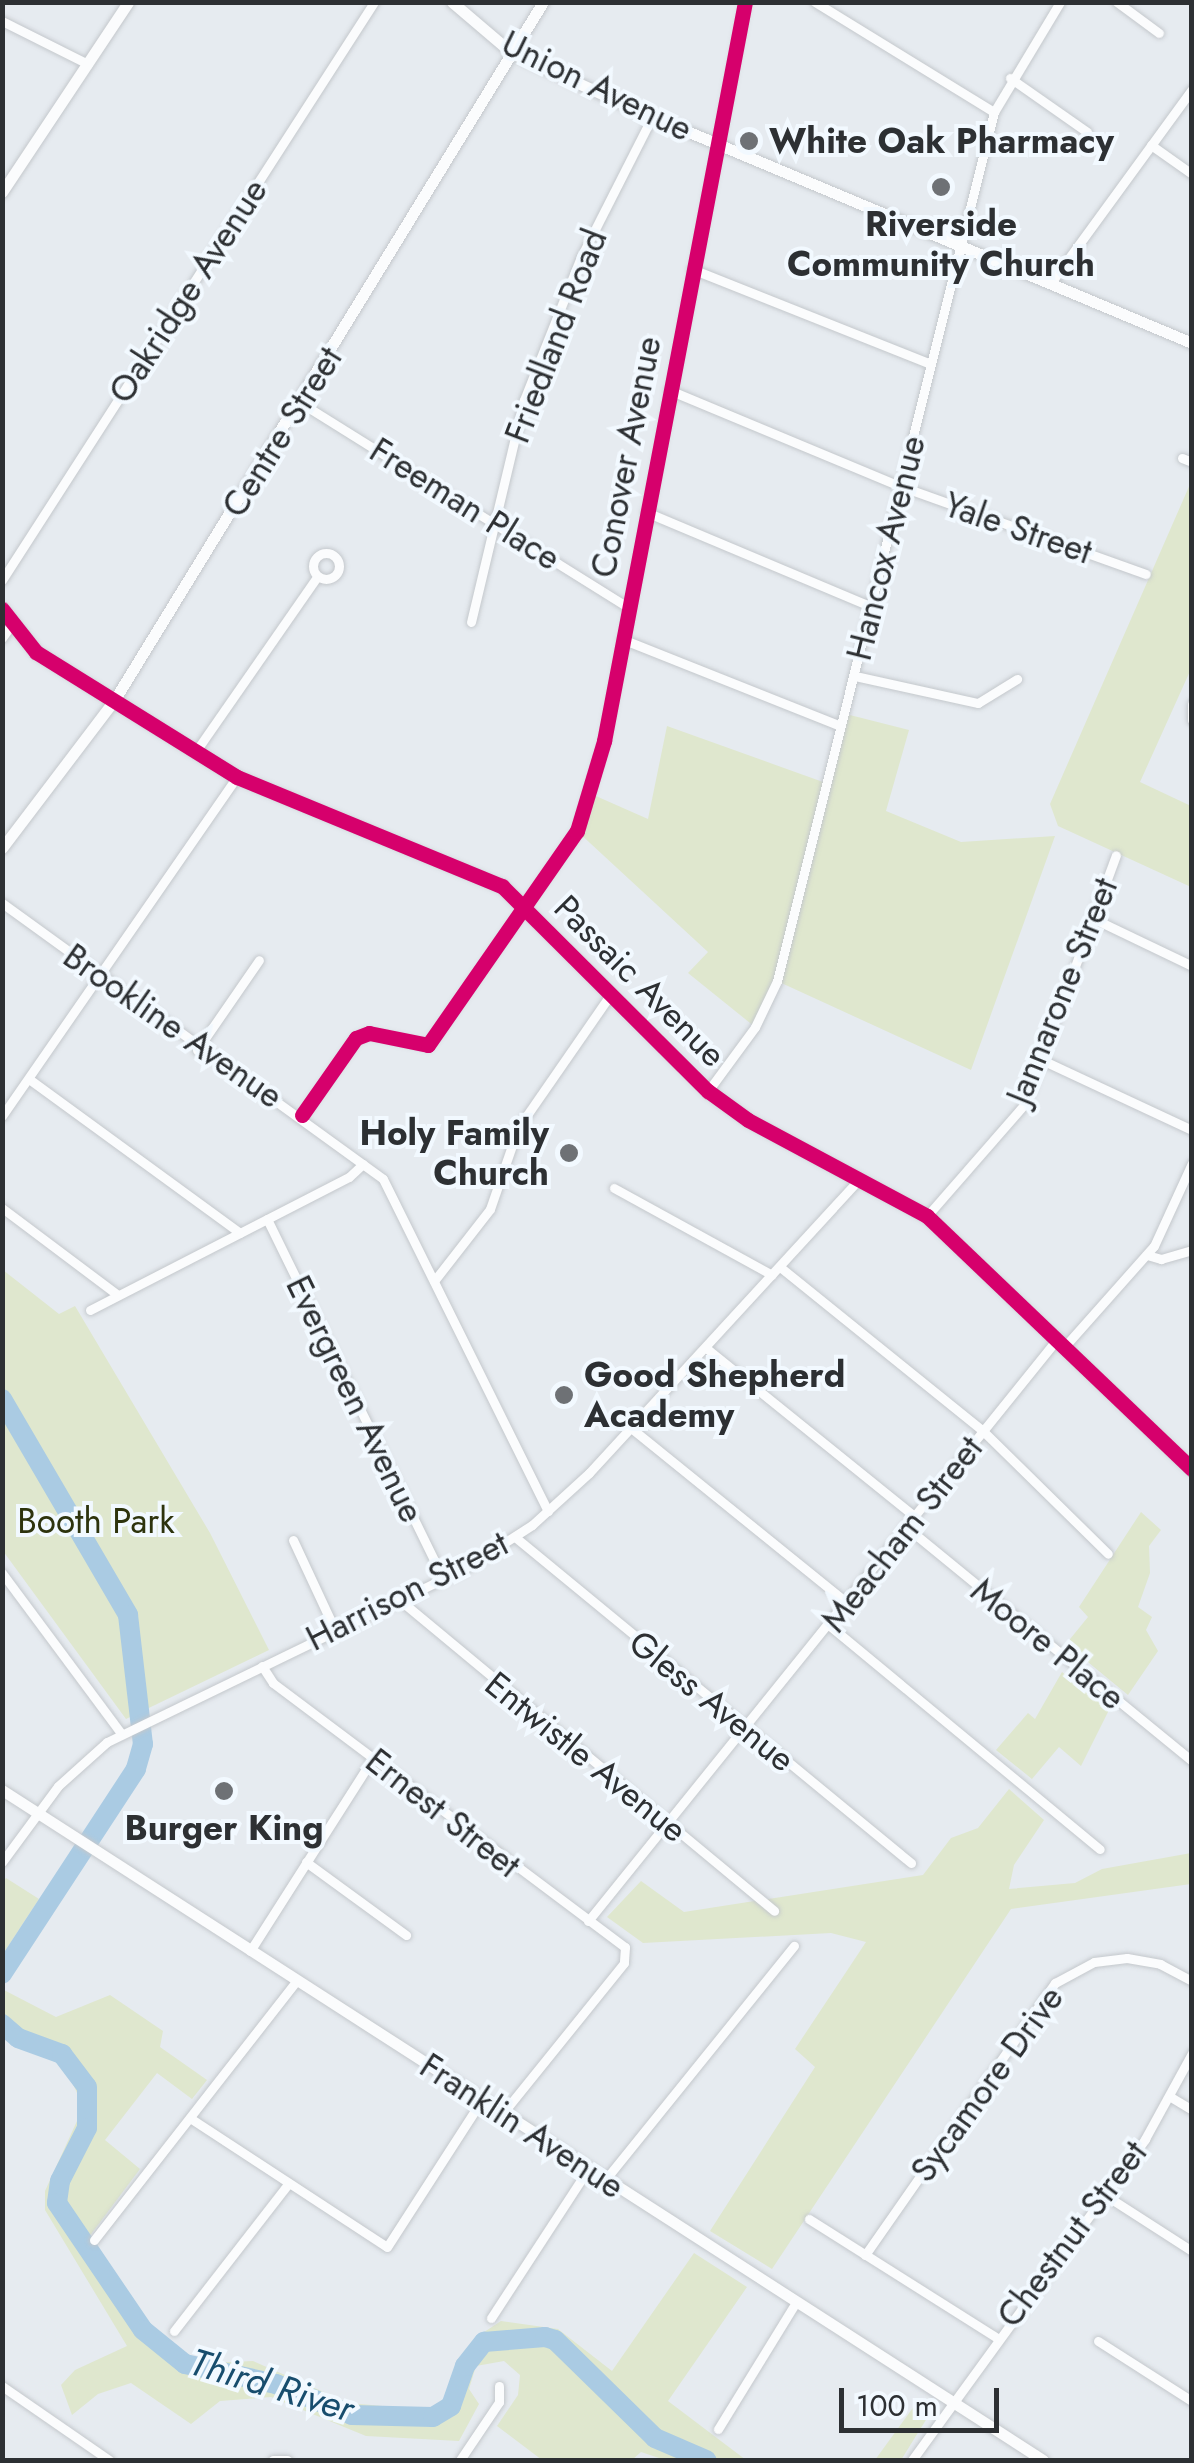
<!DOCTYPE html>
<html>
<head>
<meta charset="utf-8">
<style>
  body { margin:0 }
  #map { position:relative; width:1194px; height:2463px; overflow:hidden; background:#e6ebf0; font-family:Jost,sans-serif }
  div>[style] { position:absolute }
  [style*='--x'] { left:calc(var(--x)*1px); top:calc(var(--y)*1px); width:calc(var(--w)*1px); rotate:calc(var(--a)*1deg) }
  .green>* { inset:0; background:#dfe7ce }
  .river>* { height:20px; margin:-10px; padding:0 10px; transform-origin:10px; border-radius:10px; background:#aacbe3 }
  .roads { filter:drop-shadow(0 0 2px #c4c8cc) drop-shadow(0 0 2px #c4c8cc) }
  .street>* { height:9px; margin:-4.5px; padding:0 4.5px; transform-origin:4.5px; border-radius:4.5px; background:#fbfcfd }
  .street>.ring { margin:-4.5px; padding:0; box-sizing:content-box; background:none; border:9px solid #fbfcfd; border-radius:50% }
  .secondary>* { height:11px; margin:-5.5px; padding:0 5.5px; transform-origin:5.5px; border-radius:5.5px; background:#fbfcfd }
  .cycleway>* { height:15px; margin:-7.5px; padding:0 7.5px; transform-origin:7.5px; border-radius:7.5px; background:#d6006c }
  .dots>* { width:28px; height:28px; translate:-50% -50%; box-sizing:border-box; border:5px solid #f2f9ff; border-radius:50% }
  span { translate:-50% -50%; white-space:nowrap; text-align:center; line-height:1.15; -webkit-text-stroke:8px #f2f9ff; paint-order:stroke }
  .street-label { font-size:35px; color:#2d3033 }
  .poi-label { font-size:35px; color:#2d3033; font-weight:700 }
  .left { translate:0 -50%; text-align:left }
  .right { translate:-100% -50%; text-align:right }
  .park-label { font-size:35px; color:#2d330d }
  .water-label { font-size:38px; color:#184d6d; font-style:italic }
  .frame { position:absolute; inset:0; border:5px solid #2d3033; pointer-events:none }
  .scale { position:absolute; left:839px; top:2388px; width:160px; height:45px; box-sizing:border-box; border:5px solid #2d3033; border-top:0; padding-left:12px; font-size:30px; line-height:35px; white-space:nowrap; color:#2d3033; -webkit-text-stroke:8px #f2f9ff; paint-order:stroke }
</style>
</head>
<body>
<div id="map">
  <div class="green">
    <i style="clip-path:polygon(1191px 482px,1191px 669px,1140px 782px,1191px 806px,1191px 887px,1058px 826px,1050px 804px)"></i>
    <i style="clip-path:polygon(842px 713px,909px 730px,886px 811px,961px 842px,1055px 836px,971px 1070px,777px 981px,755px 1027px,688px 973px,708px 952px,577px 831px,589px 793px,648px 819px,667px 726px,823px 782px)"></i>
    <i style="clip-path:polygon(3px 1270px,59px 1314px,75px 1306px,210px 1533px,269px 1650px,126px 1719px,3px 1551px)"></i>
    <i style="clip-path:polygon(1141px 1512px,1161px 1530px,1149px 1546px,1150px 1573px,1138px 1607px,1152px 1617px,1146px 1630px,1158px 1651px,1128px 1695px,1066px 1644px,1088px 1617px,1079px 1607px)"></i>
    <i style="clip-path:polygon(1062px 1672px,1109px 1710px,1081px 1766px,1059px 1747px,1032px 1779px,996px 1750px,1028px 1713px,1035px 1719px)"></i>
    <i style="clip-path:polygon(1009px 1789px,1044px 1820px,1014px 1865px,1009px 1889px,1075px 1883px,1102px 1869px,1191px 1853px,1191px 1884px,1011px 1909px,772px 2269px,710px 2231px,815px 2067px,795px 2049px,866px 1942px,831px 1933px,643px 1943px,607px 1917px,641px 1881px,684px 1912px,923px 1875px,951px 1838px,978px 1828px)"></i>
    <i style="clip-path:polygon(6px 1878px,39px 1899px,3px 1954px,2px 1883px)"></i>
    <i style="clip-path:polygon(2px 1989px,56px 2017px,110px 1995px,163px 2031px,160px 2047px,207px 2080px,192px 2099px,157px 2073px,105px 2140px,140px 2169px,83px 2245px,143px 2330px,184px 2364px,253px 2361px,349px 2403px,427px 2410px,445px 2400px,475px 2338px,501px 2321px,558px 2329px,612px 2371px,694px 2253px,747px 2287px,668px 2401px,746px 2460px,665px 2460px,641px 2452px,632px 2460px,542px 2460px,497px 2426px,518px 2395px,520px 2375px,504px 2361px,476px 2366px,469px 2389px,479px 2404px,459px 2441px,366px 2436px,271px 2397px,220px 2401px,191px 2424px,131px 2383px,98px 2394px,72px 2415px,61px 2385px,75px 2370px,127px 2346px,45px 2210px,45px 2191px,77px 2121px,77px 2093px,65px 2066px,3px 2039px)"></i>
    <i style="clip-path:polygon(920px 2398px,934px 2407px,901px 2460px,875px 2460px)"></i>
  </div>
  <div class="river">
    <i style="--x:2;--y:1399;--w:250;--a:59.7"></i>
    <i style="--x:128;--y:1615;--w:130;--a:83.4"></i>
    <i style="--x:143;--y:1744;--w:26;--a:106"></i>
    <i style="--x:136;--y:1769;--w:245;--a:123.2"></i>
    <i style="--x:2;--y:2024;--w:21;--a:41"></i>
    <i style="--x:18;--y:2038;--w:47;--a:20"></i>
    <i style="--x:62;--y:2054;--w:41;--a:52.9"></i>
    <i style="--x:87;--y:2087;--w:41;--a:90"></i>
    <i style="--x:87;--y:2128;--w:59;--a:117"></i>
    <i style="--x:60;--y:2181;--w:22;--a:98"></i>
    <i style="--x:57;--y:2203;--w:153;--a:55.9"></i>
    <i style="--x:143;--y:2330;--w:54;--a:39"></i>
    <i style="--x:185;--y:2364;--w:93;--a:12.4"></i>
    <i style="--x:276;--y:2384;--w:82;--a:22.2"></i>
    <i style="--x:352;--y:2415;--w:81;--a:1.4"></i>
    <i style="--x:433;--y:2417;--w:21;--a:-31"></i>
    <i style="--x:451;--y:2406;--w:42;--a:-70.7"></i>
    <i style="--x:465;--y:2366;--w:31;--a:-52"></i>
    <i style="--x:484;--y:2342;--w:61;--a:-4.7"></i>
    <i style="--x:545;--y:2337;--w:10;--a:17"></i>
    <i style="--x:555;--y:2340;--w:140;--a:44.4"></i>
    <i style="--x:655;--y:2438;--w:56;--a:23.3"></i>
  </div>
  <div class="roads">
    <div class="street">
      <i style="--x:815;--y:2;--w:210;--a:31.6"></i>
      <i style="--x:1117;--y:2;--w:52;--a:36.4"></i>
      <i style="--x:2;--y:21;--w:96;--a:26.6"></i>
      <i style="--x:1010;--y:78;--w:94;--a:35"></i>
      <i style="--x:1151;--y:145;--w:50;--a:35.3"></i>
      <i style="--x:692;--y:269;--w:257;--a:21.7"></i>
      <i style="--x:1050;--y:284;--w:241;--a:-53.9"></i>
      <i style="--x:669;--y:390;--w:250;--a:22.6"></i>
      <i style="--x:900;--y:486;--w:261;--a:19.7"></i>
      <i style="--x:301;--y:403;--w:385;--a:32"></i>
      <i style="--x:1182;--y:458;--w:11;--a:22"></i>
      <i style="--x:646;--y:512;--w:245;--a:22.8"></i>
      <i class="ring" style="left:313px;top:553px;width:17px;height:17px"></i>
      <i style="--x:2;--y:580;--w:687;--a:-57.23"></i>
      <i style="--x:471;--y:622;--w:228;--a:-76.6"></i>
      <i style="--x:524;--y:400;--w:154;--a:-68.3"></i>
      <i style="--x:581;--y:257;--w:157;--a:-63.1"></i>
      <i style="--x:2;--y:638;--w:16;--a:-55"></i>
      <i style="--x:622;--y:639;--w:232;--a:21.7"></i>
      <i style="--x:855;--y:676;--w:126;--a:12.4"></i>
      <i style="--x:978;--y:703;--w:46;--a:-31.6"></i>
      <i style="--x:1192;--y:704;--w:16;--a:90"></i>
      <i style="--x:196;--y:751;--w:212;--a:-55.2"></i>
      <i style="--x:2;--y:903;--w:470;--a:35.9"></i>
      <i style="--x:383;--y:1179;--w:371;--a:63.6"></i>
      <i style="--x:1092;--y:918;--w:111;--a:25.6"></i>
      <i style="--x:197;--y:1050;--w:109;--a:-55.4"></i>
      <i style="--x:1042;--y:1060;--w:166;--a:25"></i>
      <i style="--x:29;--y:1079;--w:261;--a:36.1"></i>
      <i style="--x:708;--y:1091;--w:79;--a:-53.7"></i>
      <i style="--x:755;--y:1027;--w:51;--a:-64.4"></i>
      <i style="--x:777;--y:981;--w:896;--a:-75.98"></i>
      <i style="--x:994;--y:112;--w:128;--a:-59"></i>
      <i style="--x:302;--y:1115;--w:94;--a:-55"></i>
      <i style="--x:356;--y:1038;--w:14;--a:-21"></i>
      <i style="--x:369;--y:1033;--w:60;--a:11.5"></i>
      <i style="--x:428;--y:1045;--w:261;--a:-55.2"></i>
      <i style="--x:577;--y:831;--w:94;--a:-73.3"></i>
      <i style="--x:604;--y:741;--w:752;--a:-79.2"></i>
      <i style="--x:2;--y:1116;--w:412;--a:-55.3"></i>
      <i style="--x:614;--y:1188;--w:180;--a:28.8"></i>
      <i style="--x:2;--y:1208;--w:145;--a:36.9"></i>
      <i style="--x:927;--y:1216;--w:147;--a:-48.9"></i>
      <i style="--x:1024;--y:1105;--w:266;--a:-69.8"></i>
      <i style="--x:267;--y:1219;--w:401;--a:63.9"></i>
      <i style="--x:1147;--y:1255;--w:15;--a:16"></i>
      <i style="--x:1161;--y:1259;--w:32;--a:-16"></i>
      <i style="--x:780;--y:1267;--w:261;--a:38.9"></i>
      <i style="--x:983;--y:1431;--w:175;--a:44.5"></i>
      <i style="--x:434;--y:1281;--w:91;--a:-52.1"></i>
      <i style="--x:490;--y:1209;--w:86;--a:-70.9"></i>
      <i style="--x:518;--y:1128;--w:162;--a:-55.3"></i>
      <i style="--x:90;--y:1310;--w:291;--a:-27.2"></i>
      <i style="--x:349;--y:1177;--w:19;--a:-43"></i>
      <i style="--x:1066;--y:1345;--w:132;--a:-48.4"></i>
      <i style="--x:1154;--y:1246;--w:91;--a:-65.4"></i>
      <i style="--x:706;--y:1348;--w:267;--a:38.9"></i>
      <i style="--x:631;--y:1428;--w:275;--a:39"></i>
      <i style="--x:905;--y:1526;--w:371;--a:39.3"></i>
      <i style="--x:515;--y:1537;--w:513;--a:39.46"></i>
      <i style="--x:293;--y:1540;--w:99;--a:65"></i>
      <i style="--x:2;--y:1573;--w:199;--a:53.4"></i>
      <i style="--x:401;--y:1601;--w:485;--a:39.7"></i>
      <i style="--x:830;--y:1626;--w:350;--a:39.6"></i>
      <i style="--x:262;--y:1666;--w:20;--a:57"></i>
      <i style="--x:273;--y:1683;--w:440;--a:36.9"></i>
      <i style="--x:625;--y:1947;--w:16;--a:94"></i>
      <i style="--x:624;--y:1963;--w:194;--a:128.9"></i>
      <i style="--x:2;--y:1862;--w:94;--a:-53.6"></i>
      <i style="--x:58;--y:1786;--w:66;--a:-41.9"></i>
      <i style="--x:107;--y:1742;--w:394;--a:-25.9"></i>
      <i style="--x:462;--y:1570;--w:83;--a:-32.7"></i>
      <i style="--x:532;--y:1525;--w:77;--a:-42.4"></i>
      <i style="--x:589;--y:1473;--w:398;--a:-47.4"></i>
      <i style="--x:306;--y:1862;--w:124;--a:36.1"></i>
      <i style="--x:588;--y:1921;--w:749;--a:-51.13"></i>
      <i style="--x:250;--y:1951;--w:229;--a:-57.5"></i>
      <i style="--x:1169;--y:2096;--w:27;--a:31"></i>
      <i style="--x:190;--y:2118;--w:235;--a:33.2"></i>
      <i style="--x:387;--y:2247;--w:174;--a:-57.2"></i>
      <i style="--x:605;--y:2180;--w:301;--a:-51.1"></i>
      <i style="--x:1105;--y:2195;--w:103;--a:32.8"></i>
      <i style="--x:809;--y:2219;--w:221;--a:32.3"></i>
      <i style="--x:94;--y:2240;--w:328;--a:-52"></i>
      <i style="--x:865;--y:2255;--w:332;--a:-55.1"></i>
      <i style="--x:1055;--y:1983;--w:44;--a:-28.3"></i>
      <i style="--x:1094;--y:1962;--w:33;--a:-7"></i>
      <i style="--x:1127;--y:1958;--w:34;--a:10"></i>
      <i style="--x:1160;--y:1964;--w:36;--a:28"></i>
      <i style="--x:491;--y:2318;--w:178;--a:-56.9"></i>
      <i style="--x:174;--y:2331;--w:187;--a:-52.2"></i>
      <i style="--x:1098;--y:2341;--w:112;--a:32.6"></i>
      <i style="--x:2;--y:2386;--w:130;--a:34.7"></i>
      <i style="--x:718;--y:2429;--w:149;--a:-58.4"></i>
      <i style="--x:273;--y:2460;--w:14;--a:0"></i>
      <i style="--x:460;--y:2460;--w:70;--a:-56.1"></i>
      <i style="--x:499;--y:2402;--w:16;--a:-90"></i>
      <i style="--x:912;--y:2460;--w:397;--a:-54"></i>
      <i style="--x:1145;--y:2139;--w:98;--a:-61.3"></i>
    </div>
    <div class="secondary">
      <i style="--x:452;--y:2;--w:79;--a:40.4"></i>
      <i style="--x:512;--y:53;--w:140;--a:24.5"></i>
      <i style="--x:639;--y:111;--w:600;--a:22.76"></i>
      <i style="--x:2;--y:192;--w:228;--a:-56.4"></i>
      <i style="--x:2;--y:609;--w:55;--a:51.7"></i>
      <i style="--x:36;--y:652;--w:237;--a:31.9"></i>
      <i style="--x:237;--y:777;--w:287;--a:22.4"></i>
      <i style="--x:502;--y:886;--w:291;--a:44.9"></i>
      <i style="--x:708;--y:1091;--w:49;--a:35.9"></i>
      <i style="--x:748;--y:1120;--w:203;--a:28.2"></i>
      <i style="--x:927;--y:1216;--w:366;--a:43.7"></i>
      <i style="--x:2;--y:848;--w:187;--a:-52.8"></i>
      <i style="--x:115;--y:699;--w:818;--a:-58.45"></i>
      <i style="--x:2;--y:1790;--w:1238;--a:32.77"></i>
    </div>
  </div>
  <div class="cycleway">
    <i style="--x:2;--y:609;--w:55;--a:51.7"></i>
    <i style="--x:36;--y:652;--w:237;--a:31.9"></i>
    <i style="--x:237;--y:777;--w:287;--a:22.4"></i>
    <i style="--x:502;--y:886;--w:291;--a:44.9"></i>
    <i style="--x:708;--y:1091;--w:49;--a:35.9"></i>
    <i style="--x:748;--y:1120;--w:203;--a:28.2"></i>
    <i style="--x:927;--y:1216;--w:366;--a:43.7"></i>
    <i style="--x:302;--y:1115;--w:94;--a:-55"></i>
    <i style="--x:356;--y:1038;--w:14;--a:-21"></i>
    <i style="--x:369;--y:1033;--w:60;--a:11.5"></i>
    <i style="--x:428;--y:1045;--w:261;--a:-55.2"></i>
    <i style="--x:577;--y:831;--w:94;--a:-73.3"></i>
    <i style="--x:604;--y:741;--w:752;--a:-79.2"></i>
  </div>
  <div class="dots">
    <i style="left:749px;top:141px;background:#6e7175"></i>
    <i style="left:941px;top:187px;background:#6e7175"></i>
    <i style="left:569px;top:1153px;background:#6e7175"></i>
    <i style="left:564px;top:1395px;background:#6e7175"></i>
    <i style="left:224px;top:1791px;background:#6e7175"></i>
  </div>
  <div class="street-label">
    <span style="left:597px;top:86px;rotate:26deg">Union Avenue</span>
    <span style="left:188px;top:291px;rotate:-57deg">Oakridge Avenue</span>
    <span style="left:556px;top:336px;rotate:-69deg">Friedland Road</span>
    <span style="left:282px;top:432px;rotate:-58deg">Centre Street</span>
    <span style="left:626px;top:457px;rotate:-79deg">Conover Avenue</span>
    <span style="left:465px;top:504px;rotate:32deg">Freeman Place</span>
    <span style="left:1018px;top:528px;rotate:19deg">Yale Street</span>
    <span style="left:886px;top:548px;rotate:-76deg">Hancox Avenue</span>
    <span style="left:640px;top:981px;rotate:45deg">Passaic Avenue</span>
    <span style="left:1062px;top:991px;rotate:-68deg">Jannarone Street</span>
    <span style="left:173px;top:1026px;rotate:35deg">Brookline Avenue</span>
    <span style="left:355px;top:1399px;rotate:64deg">Evergreen Avenue</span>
    <span style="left:902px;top:1534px;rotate:-52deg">Meacham Street</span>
    <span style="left:407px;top:1591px;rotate:-27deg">Harrison Street</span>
    <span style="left:1048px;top:1644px;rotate:39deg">Moore Place</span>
    <span style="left:712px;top:1701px;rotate:39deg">Gless Avenue</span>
    <span style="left:586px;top:1757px;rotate:39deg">Entwistle Avenue</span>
    <span style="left:443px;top:1813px;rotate:38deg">Ernest Street</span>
    <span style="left:987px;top:2084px;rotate:-54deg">Sycamore Drive</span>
    <span style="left:522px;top:2126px;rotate:33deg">Franklin Avenue</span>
    <span style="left:1072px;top:2234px;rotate:-53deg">Chestnut Street</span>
  </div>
  <div class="poi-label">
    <span class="left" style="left:769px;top:141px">White Oak Pharmacy</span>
    <span style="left:941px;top:244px">Riverside<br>Community Church</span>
    <span class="right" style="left:549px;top:1153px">Holy Family<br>Church</span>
    <span class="left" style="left:584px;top:1395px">Good Shepherd<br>Academy</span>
    <span style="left:224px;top:1828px">Burger King</span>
  </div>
  <div class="park-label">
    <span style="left:96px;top:1521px">Booth Park</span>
  </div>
  <div class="water-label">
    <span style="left:272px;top:2385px;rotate:17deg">Third River</span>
  </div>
  <div class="frame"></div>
  <div class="scale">100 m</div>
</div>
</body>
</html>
